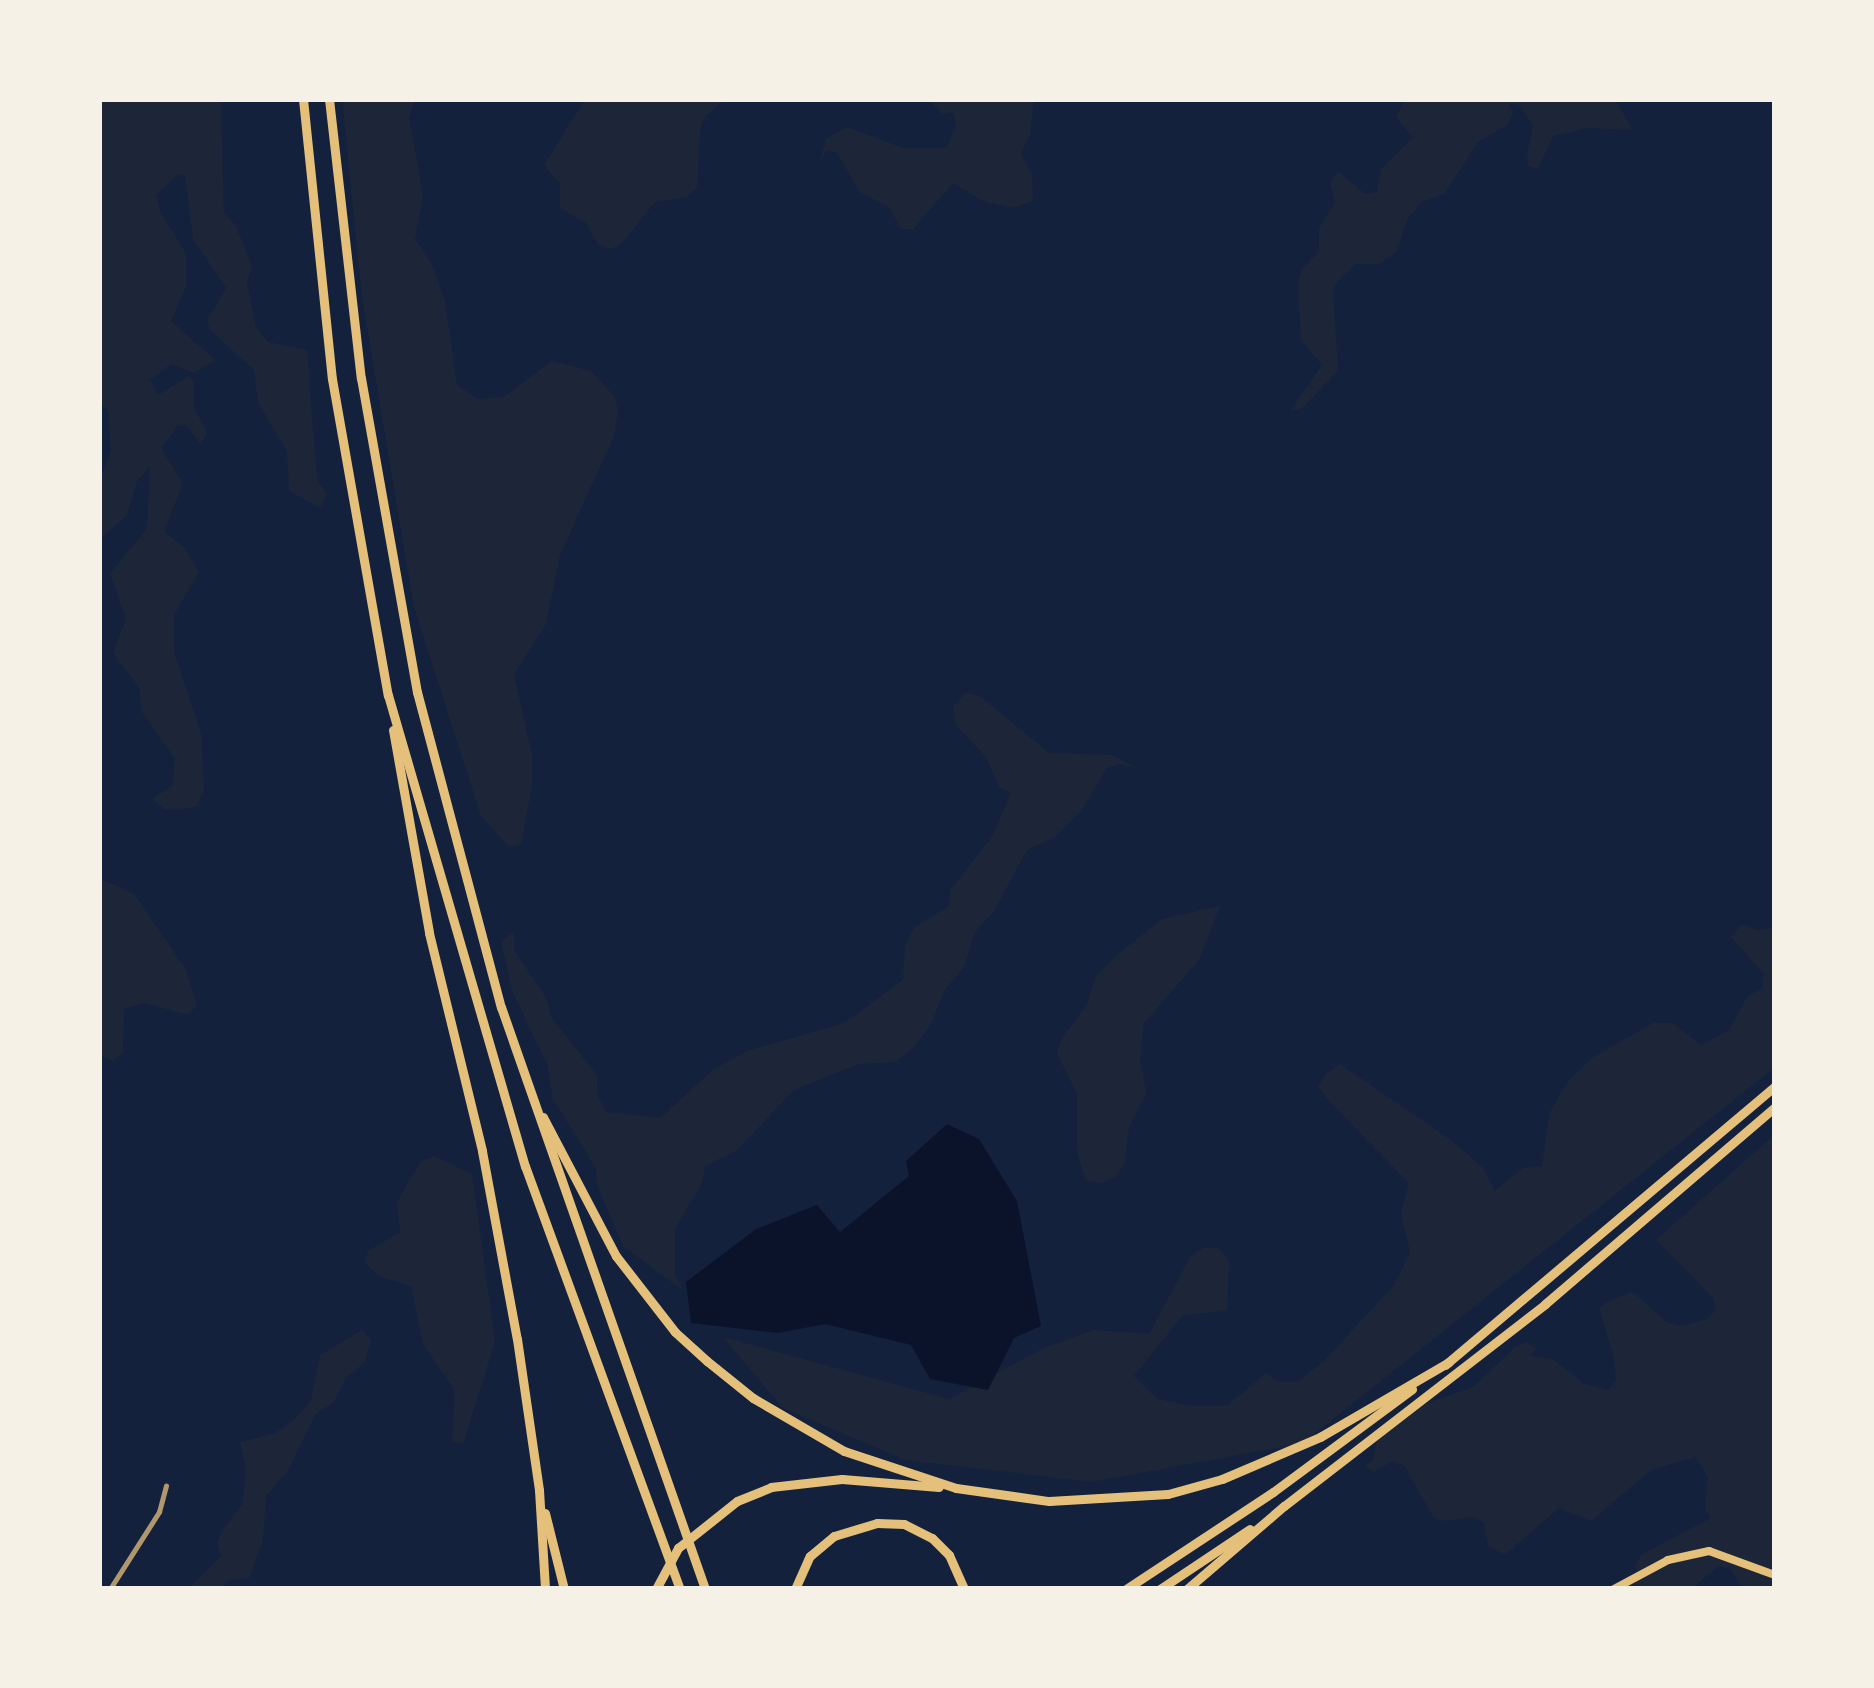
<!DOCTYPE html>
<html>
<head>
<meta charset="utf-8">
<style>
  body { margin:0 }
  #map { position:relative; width:1874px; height:1688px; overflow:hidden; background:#14213d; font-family:Literata,serif }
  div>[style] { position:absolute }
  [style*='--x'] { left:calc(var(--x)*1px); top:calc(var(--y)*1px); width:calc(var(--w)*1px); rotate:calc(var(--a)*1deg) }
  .green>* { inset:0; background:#1d2539 }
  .water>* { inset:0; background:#0b132b }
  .minor>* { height:4.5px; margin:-2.25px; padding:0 2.25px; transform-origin:2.25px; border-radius:2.25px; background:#b1986c }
  .primary>* { height:8px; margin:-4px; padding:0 4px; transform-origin:4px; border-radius:4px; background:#e5c07b }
  .motorway>* { height:9px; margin:-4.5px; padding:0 4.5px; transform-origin:4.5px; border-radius:4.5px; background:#e5c07b }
  span { translate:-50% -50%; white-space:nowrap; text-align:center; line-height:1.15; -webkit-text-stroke:12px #f6f1e7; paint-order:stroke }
  .frame { position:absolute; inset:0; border:102px solid #f6f1e7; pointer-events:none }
</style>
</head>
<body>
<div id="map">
  <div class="green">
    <i style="clip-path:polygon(99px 99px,221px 99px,224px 213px,236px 226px,252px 266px,247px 283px,256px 328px,268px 342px,307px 350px,317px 480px,327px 494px,320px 508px,289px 491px,287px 451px,258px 403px,254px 370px,210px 330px,207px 321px,226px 288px,193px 239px,185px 175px,176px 176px,156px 195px,161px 213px,186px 253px,186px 287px,171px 321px,215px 360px,194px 373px,171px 364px,150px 380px,158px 395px,189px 376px,194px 382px,193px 406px,207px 432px,201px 445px,186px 425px,178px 425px,161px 448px,183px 483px,164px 531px,184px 547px,199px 572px,174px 615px,174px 652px,201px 733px,204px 790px,197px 806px,179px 810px,164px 809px,152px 799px,173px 785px,175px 759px,142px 712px,139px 687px,113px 653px,126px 619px,110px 573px,147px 529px,150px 466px,137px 481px,127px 515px,99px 540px,99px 483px,111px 450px,108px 410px,99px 403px)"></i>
    <i style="clip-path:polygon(342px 99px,415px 99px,409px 118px,423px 195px,415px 240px,432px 264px,445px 301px,457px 385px,478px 399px,503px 397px,552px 361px,591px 371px,615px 397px,618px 410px,614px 436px,560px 555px,546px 624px,514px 674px,532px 755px,532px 786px,521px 844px,509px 847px,481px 816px,414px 607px,362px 296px)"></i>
    <i style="clip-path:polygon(585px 99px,726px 99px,704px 117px,700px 130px,697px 188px,687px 197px,655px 202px,621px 244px,611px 249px,598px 244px,586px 223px,560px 208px,560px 183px,544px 165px)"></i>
    <i style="clip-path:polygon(927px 99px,1034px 99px,1030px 134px,1021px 153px,1032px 176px,1033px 201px,1012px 208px,983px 201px,953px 183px,913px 229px,901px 229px,890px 208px,860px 192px,837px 153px,827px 150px,820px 162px,826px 139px,847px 127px,903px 148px,947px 148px,956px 125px,953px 112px,943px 114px)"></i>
    <i style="clip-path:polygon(1405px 99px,1615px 99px,1633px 130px,1588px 128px,1553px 136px,1538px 169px,1528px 166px,1527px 156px,1533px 125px,1519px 105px,1509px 103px,1513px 113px,1507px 125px,1478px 142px,1444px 194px,1422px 202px,1408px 218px,1396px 252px,1379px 264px,1356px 264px,1338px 281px,1333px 290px,1338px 371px,1302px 408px,1290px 411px,1322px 365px,1301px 339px,1298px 283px,1301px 270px,1319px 252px,1319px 228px,1335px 203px,1330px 182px,1338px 171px,1365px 194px,1377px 192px,1381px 169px,1413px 138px,1396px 117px)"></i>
    <i style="clip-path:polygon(966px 692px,981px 697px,1049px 753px,1112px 755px,1136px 768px,1120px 764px,1107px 768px,1081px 811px,1055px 837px,1027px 850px,994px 911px,975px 932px,964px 967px,944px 991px,931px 1025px,910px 1051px,894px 1062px,859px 1064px,794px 1090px,736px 1151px,705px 1166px,703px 1181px,675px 1229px,675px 1276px,684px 1291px,623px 1246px,597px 1185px,596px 1168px,553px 1099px,547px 1064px,512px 991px,501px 941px,514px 932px,514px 950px,547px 999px,551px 1017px,597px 1075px,597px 1094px,606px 1112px,660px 1118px,714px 1069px,747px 1051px,844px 1023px,903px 980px,905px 945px,914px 928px,949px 906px,951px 889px,992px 837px,1011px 793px,999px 787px,986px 757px,955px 724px,953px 707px)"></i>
    <i style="clip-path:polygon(99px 878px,134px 894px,185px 968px,197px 1005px,188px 1015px,145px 1003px,124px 1009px,123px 1052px,113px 1061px,99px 1054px)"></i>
    <i style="clip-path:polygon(1220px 906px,1199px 960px,1144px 1023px,1140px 1058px,1146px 1092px,1129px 1127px,1125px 1162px,1116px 1177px,1101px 1183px,1086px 1181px,1077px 1151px,1077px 1094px,1057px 1053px,1062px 1038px,1086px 1006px,1096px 976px,1118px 954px,1162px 919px)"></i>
    <i style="clip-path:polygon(1742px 924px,1757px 930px,1775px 928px,1775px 1067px,1303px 1443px,1092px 1482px,905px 1460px,783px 1408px,723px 1337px,949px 1399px,1044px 1348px,1094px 1330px,1149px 1334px,1190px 1257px,1203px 1248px,1218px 1248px,1229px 1259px,1227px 1311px,1183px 1315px,1134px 1376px,1157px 1399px,1192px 1406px,1227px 1406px,1266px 1373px,1279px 1382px,1297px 1382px,1325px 1360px,1394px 1285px,1410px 1252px,1401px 1213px,1409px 1183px,1329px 1101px,1318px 1086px,1327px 1073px,1340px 1064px,1451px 1140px,1483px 1168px,1495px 1191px,1523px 1168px,1542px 1166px,1549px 1114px,1568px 1081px,1592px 1058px,1653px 1023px,1673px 1023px,1701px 1045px,1729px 1030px,1747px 997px,1762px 988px,1764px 974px,1731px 937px)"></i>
    <i style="clip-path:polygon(1775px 1134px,1775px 1583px,1769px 1589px,1743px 1589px,1731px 1569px,1719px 1566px,1691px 1589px,1636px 1589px,1636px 1564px,1642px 1554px,1711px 1518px,1705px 1509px,1708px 1477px,1696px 1457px,1651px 1470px,1591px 1521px,1559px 1508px,1505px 1555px,1488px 1546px,1484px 1523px,1475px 1517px,1444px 1521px,1433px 1517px,1404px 1465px,1393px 1461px,1373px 1472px,1365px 1466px,1373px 1460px,1378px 1436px,1408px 1410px,1473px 1387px,1516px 1346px,1527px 1342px,1536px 1349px,1530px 1356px,1553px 1359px,1584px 1384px,1608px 1390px,1616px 1381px,1614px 1358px,1599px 1307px,1610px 1300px,1633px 1292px,1668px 1323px,1682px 1326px,1707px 1319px,1716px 1310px,1713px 1298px,1656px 1240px)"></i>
    <i style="clip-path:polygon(434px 1156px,472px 1174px,495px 1342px,463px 1444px,452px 1442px,455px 1391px,423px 1344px,411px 1286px,380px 1277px,365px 1263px,368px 1251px,400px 1232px,397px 1202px,421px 1161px)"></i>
    <i style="clip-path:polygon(362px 1330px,371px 1340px,365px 1362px,346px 1378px,334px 1402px,315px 1415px,288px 1471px,266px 1496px,263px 1541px,249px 1578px,229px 1580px,220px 1589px,188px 1589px,221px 1556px,217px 1543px,222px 1531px,243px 1503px,246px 1468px,240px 1442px,275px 1433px,295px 1419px,311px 1400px,320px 1355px)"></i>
  </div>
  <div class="water">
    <i style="clip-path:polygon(947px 1124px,979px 1139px,1017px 1201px,1041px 1326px,1014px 1338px,988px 1390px,930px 1379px,911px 1345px,825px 1324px,778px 1333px,691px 1323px,686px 1282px,756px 1229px,817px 1205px,840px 1232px,909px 1176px,906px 1161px)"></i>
  </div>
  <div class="minor">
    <i style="--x:110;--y:1589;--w:91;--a:-57.5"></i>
    <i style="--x:159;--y:1512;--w:27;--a:-75"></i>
  </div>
  <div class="primary">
    <i style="--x:1614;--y:1589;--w:61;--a:-28.2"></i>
    <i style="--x:1668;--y:1560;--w:42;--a:-12.4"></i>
    <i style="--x:1709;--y:1551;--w:70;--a:20"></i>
  </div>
  <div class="motorway">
    <i style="--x:303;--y:99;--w:281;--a:84.1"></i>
    <i style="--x:332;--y:379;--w:321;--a:80"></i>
    <i style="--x:388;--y:695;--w:491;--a:73.8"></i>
    <i style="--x:525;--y:1166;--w:451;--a:69.9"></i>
    <i style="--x:329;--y:99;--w:281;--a:83.5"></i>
    <i style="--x:361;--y:378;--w:319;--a:79.9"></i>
    <i style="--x:417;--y:692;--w:326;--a:75.1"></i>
    <i style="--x:501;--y:1007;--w:617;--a:70.68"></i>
    <i style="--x:393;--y:730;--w:206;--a:79.9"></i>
    <i style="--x:429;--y:933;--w:224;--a:76.3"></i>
    <i style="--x:482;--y:1151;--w:191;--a:79.5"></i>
    <i style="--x:517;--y:1339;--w:153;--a:81.7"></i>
    <i style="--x:539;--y:1490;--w:99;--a:86.5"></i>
    <i style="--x:543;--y:1117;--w:157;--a:62.3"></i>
    <i style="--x:616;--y:1256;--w:96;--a:52.2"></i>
    <i style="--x:675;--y:1332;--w:43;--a:42.2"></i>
    <i style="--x:707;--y:1361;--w:59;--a:38.8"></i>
    <i style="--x:753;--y:1398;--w:105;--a:30.2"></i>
    <i style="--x:844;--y:1451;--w:118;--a:18.3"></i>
    <i style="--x:956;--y:1488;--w:94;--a:8"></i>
    <i style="--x:1049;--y:1501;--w:119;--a:-3.4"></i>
    <i style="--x:1168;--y:1494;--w:56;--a:-15.5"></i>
    <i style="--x:1222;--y:1479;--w:107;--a:-23.2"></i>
    <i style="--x:1320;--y:1437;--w:149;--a:-30.2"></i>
    <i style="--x:1445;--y:1365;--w:432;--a:-40.2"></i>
    <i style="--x:545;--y:1513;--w:78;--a:76"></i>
    <i style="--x:656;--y:1589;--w:47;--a:-61.8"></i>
    <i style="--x:678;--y:1548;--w:75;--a:-38.5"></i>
    <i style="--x:737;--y:1501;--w:37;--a:-22"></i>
    <i style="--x:771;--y:1487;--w:71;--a:-6.4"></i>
    <i style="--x:842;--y:1479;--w:97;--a:4.7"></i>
    <i style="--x:795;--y:1589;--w:36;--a:-66"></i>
    <i style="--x:810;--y:1556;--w:31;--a:-40"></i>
    <i style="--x:834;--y:1536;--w:45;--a:-16.8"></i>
    <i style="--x:877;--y:1523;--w:27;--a:2"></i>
    <i style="--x:904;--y:1524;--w:31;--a:27"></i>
    <i style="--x:932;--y:1538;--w:24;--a:45"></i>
    <i style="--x:949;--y:1555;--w:37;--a:66"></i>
    <i style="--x:1126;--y:1589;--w:176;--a:-33.4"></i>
    <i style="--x:1273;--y:1492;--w:173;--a:-36.5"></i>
    <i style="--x:1160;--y:1589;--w:108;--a:-33.7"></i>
    <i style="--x:1187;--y:1589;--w:128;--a:-40.6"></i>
    <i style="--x:1284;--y:1506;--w:330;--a:-37.7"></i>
    <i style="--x:1545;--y:1304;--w:303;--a:-40.6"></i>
  </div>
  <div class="frame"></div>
</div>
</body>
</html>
